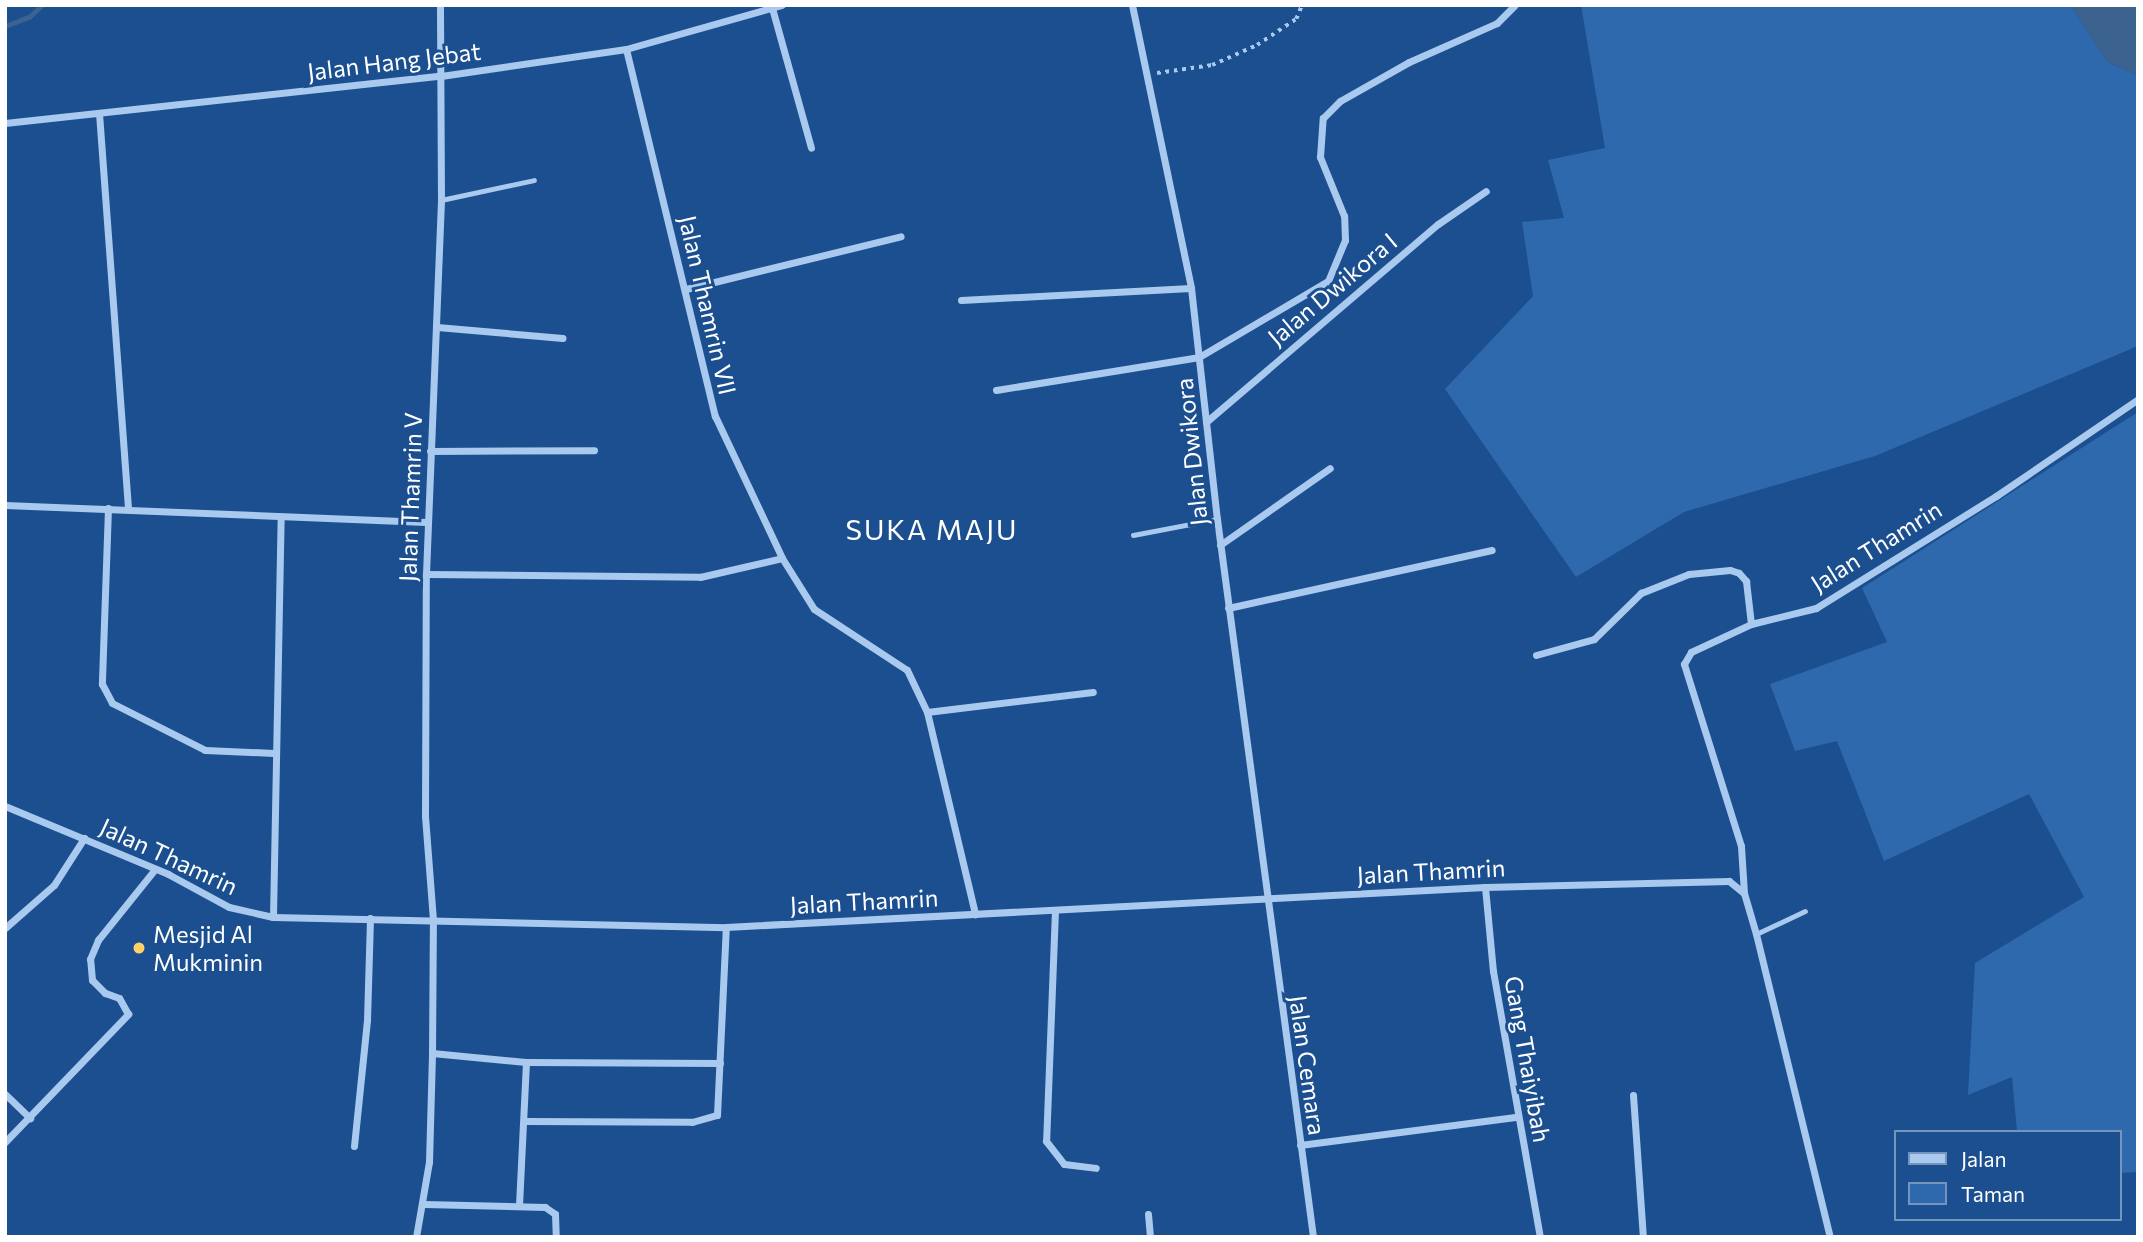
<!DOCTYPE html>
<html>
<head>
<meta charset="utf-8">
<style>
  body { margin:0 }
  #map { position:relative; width:2143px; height:1242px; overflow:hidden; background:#1b4f8f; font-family:Commissioner,sans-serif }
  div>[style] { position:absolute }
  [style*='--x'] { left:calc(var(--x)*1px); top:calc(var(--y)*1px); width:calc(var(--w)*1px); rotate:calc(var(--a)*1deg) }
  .green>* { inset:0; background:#2e69ad }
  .water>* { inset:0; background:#3c6290 }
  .stream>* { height:5px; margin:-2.5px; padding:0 2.5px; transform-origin:2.5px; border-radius:2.5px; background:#3c6290 }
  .path>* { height:3.5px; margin-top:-1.75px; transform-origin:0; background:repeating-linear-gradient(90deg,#a9c9ee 0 3.5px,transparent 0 8.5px) }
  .lane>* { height:5px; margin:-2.5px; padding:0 2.5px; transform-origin:2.5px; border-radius:2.5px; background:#a9c9ee }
  .street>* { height:7px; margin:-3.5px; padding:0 3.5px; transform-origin:3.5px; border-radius:3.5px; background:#a9c9ee }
  .dots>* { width:19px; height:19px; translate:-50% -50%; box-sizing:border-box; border:4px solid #1b4f8f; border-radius:50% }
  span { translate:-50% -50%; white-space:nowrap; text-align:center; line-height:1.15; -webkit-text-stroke:6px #1b4f8f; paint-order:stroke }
  .street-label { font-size:24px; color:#fff }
  .poi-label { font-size:24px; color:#fff }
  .left { translate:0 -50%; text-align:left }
  .quarter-label { font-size:28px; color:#fff; letter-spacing:2px }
  .frame { position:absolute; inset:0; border:7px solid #fff; pointer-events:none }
  .legend { position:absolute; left:1894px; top:1130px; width:228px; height:91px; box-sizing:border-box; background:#1b4f8f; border:2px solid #7695bc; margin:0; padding:9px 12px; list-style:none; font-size:21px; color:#fff }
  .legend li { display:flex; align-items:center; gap:14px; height:35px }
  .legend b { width:35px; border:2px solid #7695bc }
</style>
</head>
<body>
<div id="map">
  <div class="green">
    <i style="clip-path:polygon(1581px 5px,2070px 5px,2108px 62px,2138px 76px,2138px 346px,1875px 456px,1684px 512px,1576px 577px,1445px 389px,1533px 296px,1522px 222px,1564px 218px,1548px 160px,1605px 148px)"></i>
    <i style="clip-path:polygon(2138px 412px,2138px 1172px,2120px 1173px,2120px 1132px,2017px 1132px,2012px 1077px,1968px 1095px,1975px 963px,2084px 897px,2029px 794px,1884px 861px,1837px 741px,1795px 751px,1770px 684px,1887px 642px,1862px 588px)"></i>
  </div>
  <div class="water">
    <i style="clip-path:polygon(2070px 5px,2138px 5px,2138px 76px,2108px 62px)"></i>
  </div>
  <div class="stream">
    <i style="--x:5;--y:26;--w:26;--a:-21"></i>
    <i style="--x:29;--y:17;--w:18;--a:-43"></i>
  </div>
  <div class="path">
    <i style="--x:1157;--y:73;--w:56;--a:-8.3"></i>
    <i style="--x:1212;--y:65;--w:49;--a:-24"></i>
    <i style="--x:1257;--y:45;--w:47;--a:-33.7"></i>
    <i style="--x:1296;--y:19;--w:15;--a:-67"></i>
  </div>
  <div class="lane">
    <i style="--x:441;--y:200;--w:95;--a:-12.1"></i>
    <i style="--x:1133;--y:535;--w:86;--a:-10.8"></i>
    <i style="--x:1756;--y:934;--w:54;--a:-25.1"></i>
  </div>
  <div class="street">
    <i style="--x:1132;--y:5;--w:289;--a:78.2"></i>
    <i style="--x:1191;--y:288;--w:232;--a:83.6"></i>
    <i style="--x:1217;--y:519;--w:724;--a:82.38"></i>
    <i style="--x:772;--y:8;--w:145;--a:74.4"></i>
    <i style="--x:626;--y:49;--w:378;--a:76.4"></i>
    <i style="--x:715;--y:416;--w:157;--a:64.7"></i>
    <i style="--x:782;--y:558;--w:60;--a:57.9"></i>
    <i style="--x:814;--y:609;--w:111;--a:33.3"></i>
    <i style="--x:907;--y:670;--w:47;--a:64.5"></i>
    <i style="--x:927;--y:712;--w:208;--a:76.6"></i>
    <i style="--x:99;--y:113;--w:395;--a:85.8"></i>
    <i style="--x:5;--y:123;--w:439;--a:-6.2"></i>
    <i style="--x:441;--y:76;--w:187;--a:-8.3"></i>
    <i style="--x:626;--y:49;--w:162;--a:-15.8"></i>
    <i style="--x:686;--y:289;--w:221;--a:-13.8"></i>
    <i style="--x:961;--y:300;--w:230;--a:-3"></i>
    <i style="--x:437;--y:327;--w:126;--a:5"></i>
    <i style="--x:996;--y:390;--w:206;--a:-9.2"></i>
    <i style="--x:1199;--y:357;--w:150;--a:-30.5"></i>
    <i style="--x:1328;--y:281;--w:44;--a:-67.5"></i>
    <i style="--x:1345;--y:240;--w:24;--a:-92"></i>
    <i style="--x:1344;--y:216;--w:64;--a:-112.1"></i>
    <i style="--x:1320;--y:157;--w:39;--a:-86"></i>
    <i style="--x:1323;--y:118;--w:24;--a:-45"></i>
    <i style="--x:1340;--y:101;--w:79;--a:-29.5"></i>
    <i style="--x:1409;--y:62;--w:96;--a:-23.9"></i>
    <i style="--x:1497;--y:23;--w:25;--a:-45"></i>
    <i style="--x:1206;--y:422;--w:305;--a:-40.5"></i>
    <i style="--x:1438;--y:224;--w:58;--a:-34.5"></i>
    <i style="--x:430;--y:451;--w:164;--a:-0.3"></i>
    <i style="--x:5;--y:505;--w:421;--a:2.3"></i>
    <i style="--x:108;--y:508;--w:176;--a:92"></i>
    <i style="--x:102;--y:684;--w:21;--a:62"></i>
    <i style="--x:112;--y:703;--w:104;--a:26.8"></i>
    <i style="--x:205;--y:750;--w:69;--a:2.5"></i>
    <i style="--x:1220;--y:545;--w:134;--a:-35"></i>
    <i style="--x:426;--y:574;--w:274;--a:0.6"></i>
    <i style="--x:700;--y:577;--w:84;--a:-13"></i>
    <i style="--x:1228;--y:608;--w:270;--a:-12.4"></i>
    <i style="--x:1536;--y:655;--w:60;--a:-15.4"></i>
    <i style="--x:1594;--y:639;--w:66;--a:-44.4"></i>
    <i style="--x:1641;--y:593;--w:52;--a:-21.6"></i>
    <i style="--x:1689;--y:574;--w:41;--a:-5.6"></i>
    <i style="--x:1730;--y:570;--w:9;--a:18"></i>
    <i style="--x:1739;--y:573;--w:11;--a:49"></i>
    <i style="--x:1746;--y:581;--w:43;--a:83.4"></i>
    <i style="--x:927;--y:712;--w:167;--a:-6.9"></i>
    <i style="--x:5;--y:806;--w:177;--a:22.6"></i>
    <i style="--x:168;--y:874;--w:69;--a:28.4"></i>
    <i style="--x:229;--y:907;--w:45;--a:12.8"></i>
    <i style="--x:273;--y:917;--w:453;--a:1.3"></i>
    <i style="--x:726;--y:927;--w:760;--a:-3.02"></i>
    <i style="--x:1485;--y:887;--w:244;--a:-1.4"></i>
    <i style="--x:1729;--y:881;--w:19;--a:39"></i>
    <i style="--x:1744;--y:893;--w:43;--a:73.7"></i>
    <i style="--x:1756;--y:934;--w:312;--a:76.3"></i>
    <i style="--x:1485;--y:887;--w:84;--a:84.6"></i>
    <i style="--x:1493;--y:971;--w:270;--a:80"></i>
    <i style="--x:1744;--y:893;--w:47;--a:-93.7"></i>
    <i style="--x:1741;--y:846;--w:191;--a:-107.4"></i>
    <i style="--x:1684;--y:664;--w:14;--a:-60"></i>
    <i style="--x:1691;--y:652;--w:66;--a:-25"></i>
    <i style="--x:1751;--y:624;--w:67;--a:-13.8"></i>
    <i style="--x:1816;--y:608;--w:212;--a:-31.9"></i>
    <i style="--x:1996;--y:496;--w:172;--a:-34.3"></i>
    <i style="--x:1055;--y:910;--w:231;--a:92.2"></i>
    <i style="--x:1046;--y:1141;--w:29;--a:52"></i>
    <i style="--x:1064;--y:1164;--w:32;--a:7"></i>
    <i style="--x:273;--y:917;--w:399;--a:-88.9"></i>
    <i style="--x:5;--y:928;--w:65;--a:-41.3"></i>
    <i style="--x:54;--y:885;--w:56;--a:-57.4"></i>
    <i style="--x:432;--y:1053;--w:94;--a:5.5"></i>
    <i style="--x:526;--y:1062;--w:144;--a:92.8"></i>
    <i style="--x:526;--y:1062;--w:194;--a:0.3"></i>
    <i style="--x:5;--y:1094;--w:35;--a:44"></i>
    <i style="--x:1633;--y:1095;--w:142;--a:86"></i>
    <i style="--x:526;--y:1121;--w:166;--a:0.3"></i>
    <i style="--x:692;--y:1122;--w:26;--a:-16"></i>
    <i style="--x:717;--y:1115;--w:188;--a:-87.3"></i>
    <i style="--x:5;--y:1142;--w:178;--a:-46.1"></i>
    <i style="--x:128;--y:1014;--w:18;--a:-119"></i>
    <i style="--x:119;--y:998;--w:15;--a:-160"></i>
    <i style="--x:105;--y:993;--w:18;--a:-135"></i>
    <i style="--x:92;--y:980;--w:21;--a:-95"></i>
    <i style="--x:90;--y:959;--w:21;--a:-67"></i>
    <i style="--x:98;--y:940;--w:91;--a:-51.2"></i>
    <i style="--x:1300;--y:1145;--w:219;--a:-7.4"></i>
    <i style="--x:354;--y:1146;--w:127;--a:-84.1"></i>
    <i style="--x:367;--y:1020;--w:102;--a:-88.3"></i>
    <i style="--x:424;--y:1204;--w:121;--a:1.4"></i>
    <i style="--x:545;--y:1207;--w:12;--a:35"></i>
    <i style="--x:555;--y:1214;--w:23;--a:88"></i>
    <i style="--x:1148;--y:1214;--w:23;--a:85"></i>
    <i style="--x:416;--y:1237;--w:76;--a:-80.2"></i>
    <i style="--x:429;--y:1162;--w:109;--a:-88.4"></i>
    <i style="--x:432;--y:1053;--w:133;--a:-89.6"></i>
    <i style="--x:433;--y:920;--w:104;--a:-94.4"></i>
    <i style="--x:425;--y:816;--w:242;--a:-89.8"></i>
    <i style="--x:426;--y:574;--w:374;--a:-87.7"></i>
    <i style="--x:441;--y:200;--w:195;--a:-90.3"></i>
  </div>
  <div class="dots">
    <i style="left:139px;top:948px;background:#ffd166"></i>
  </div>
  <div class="street-label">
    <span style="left:394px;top:61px;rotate:-7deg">Jalan Hang Jebat</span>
    <span style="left:1332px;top:289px;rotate:-40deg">Jalan Dwikora I</span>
    <span style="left:708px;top:305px;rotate:77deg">Jalan Thamrin VII</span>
    <span style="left:1191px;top:452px;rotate:-96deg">Jalan Dwikora</span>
    <span style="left:410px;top:497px;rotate:-88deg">Jalan Thamrin V</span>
    <span style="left:1876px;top:546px;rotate:-32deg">Jalan Thamrin</span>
    <span style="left:169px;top:856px;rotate:25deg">Jalan Thamrin</span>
    <span style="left:1431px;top:871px;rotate:-3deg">Jalan Thamrin</span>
    <span style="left:864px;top:901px;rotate:-3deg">Jalan Thamrin</span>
    <span style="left:1528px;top:1059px;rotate:80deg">Gang Thaiyibah</span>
    <span style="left:1308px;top:1065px;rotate:82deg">Jalan Cemara</span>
  </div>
  <div class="poi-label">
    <span class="left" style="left:153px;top:948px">Mesjid Al<br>Mukminin</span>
  </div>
  <div class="quarter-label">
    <span style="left:932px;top:529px">SUKA MAJU</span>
  </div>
  <div class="frame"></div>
  <ul class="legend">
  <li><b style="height:9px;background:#a9c9ee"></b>Jalan</li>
  <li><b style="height:19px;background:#2e69ad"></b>Taman</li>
  </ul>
</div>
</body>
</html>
